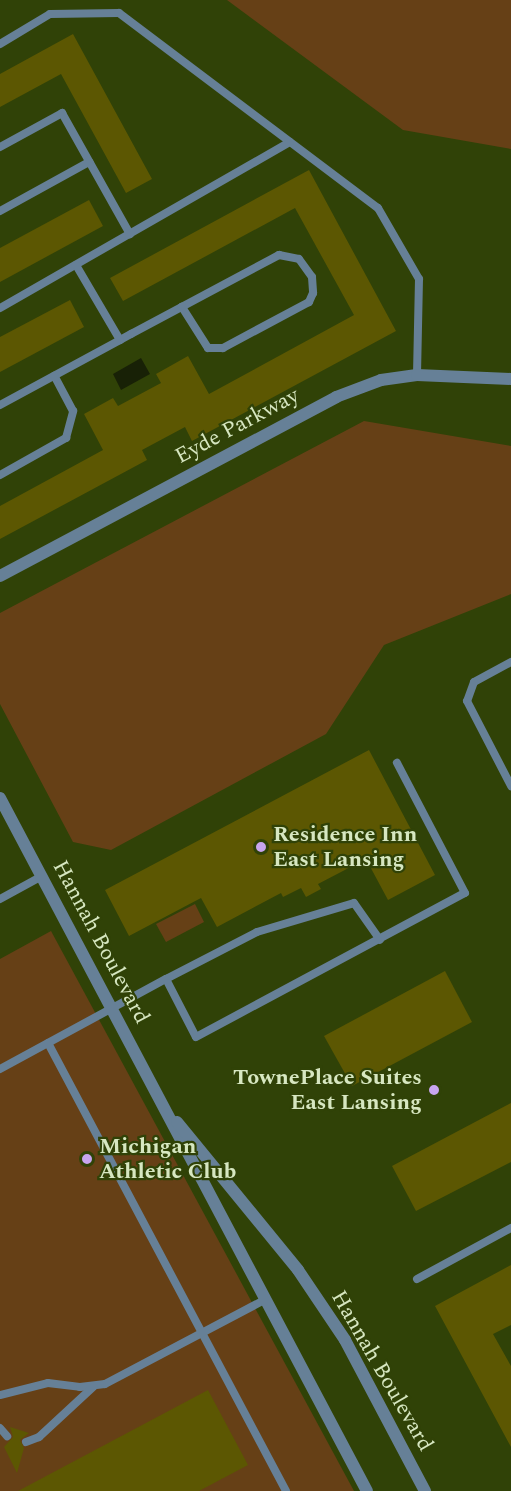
<!DOCTYPE html>
<html>
<head>
<meta charset="utf-8">
<style>
  body { margin:0 }
  #map { position:relative; width:511px; height:1491px; overflow:hidden; background:#304207; font-family:Spectral,serif }
  div>[style] { position:absolute }
  [style*='--x'] { left:calc(var(--x)*1px); top:calc(var(--y)*1px); width:calc(var(--w)*1px); rotate:calc(var(--a)*1deg) }
  .green>* { inset:0; background:#664016 }
  .water>* { inset:0; background:#182106 }
  .building>* { inset:0; background:#5c5702 }
  .service>* { height:8px; margin:-4px; padding:0 4px; transform-origin:4px; border-radius:4px; background:#668097 }
  .minor>* { height:12px; margin:-6px; padding:0 6px; transform-origin:6px; border-radius:6px; background:#668097 }
  .dots>* { width:16px; height:16px; translate:-50% -50%; box-sizing:border-box; border:3px solid #304207; border-radius:50% }
  span { translate:-50% -50%; white-space:nowrap; text-align:center; line-height:1.15; -webkit-text-stroke:4.5px #304207; paint-order:stroke }
  .street-label { font-size:22px; color:#d7e7c1 }
  .poi-label { font-size:22px; color:#d7e7c1; font-weight:700 }
  .left { translate:0 -50%; text-align:left }
  .right { translate:-100% -50%; text-align:right }
</style>
</head>
<body>
<div id="map">
  <div class="green">
    <i style="clip-path:polygon(227px 0,511px 0,511px 149px,403px 130px)"></i>
    <i style="clip-path:polygon(364px 421px,511px 446px,511px 594px,384px 645px,326px 734px,111px 850px,73px 842px,0 704px,0 613px)"></i>
    <i style="clip-path:polygon(195px 904px,204px 922px,166px 942px,156px 924px)"></i>
    <i style="clip-path:polygon(51px 931px,354px 1491px,0 1491px,0 959px)"></i>
  </div>
  <div class="water">
    <i style="clip-path:polygon(141px 358px,150px 374px,121px 390px,113px 374px)"></i>
  </div>
  <div class="building">
    <i style="clip-path:polygon(73px 34px,152px 179px,126px 193px,61px 74px,0 107px,0 74px)"></i>
    <i style="clip-path:polygon(309px 170px,396px 331px,192px 441px,185px 427px,142px 450px,147px 460px,0 539px,0 506px,103px 450px,84px 414px,113px 398px,118px 406px,161px 383px,156px 374px,188px 356px,209px 394px,354px 315px,295px 208px,123px 301px,110px 278px)"></i>
    <i style="clip-path:polygon(89px 200px,103px 226px,0 282px,0 248px)"></i>
    <i style="clip-path:polygon(70px 300px,84px 327px,0 372px,0 337px)"></i>
    <i style="clip-path:polygon(369px 750px,435px 875px,388px 900px,366px 859px,318px 884px,321px 889px,306px 897px,301px 888px,283px 897px,281px 893px,217px 927px,201px 898px,129px 936px,105px 890px)"></i>
    <i style="clip-path:polygon(445px 971px,472px 1022px,352px 1086px,324px 1036px)"></i>
    <i style="clip-path:polygon(511px 1103px,511px 1162px,416px 1211px,392px 1166px)"></i>
    <i style="clip-path:polygon(511px 1265px,511px 1325px,493px 1334px,511px 1366px,511px 1447px,435px 1306px)"></i>
    <i style="clip-path:polygon(208px 1390px,248px 1465px,199px 1491px,18px 1491px)"></i>
    <i style="clip-path:polygon(10px 1427px,29px 1433px,20px 1440px,24px 1448px,17px 1473px,4px 1447px,13px 1437px)"></i>
  </div>
  <div class="service">
    <i style="--x:0;--y:44;--w:58;--a:-31"></i>
    <i style="--x:50;--y:14;--w:69;--a:-0.8"></i>
    <i style="--x:119;--y:13;--w:324;--a:37"></i>
    <i style="--x:378;--y:208;--w:82;--a:60"></i>
    <i style="--x:419;--y:279;--w:96;--a:91.2"></i>
    <i style="--x:0;--y:147;--w:71;--a:-28.7"></i>
    <i style="--x:62;--y:113;--w:139;--a:60.7"></i>
    <i style="--x:0;--y:211;--w:102;--a:-28.8"></i>
    <i style="--x:0;--y:308;--w:334;--a:-29.8"></i>
    <i style="--x:120;--y:340;--w:13;--a:-29"></i>
    <i style="--x:131;--y:334;--w:168;--a:-28.1"></i>
    <i style="--x:279;--y:255;--w:20;--a:11"></i>
    <i style="--x:299;--y:259;--w:22;--a:54"></i>
    <i style="--x:312;--y:277;--w:16;--a:86"></i>
    <i style="--x:313;--y:293;--w:10;--a:114"></i>
    <i style="--x:309;--y:302;--w:98;--a:151.9"></i>
    <i style="--x:223;--y:348;--w:15;--a:180"></i>
    <i style="--x:208;--y:348;--w:49;--a:-122.4"></i>
    <i style="--x:0;--y:405;--w:136;--a:-28.4"></i>
    <i style="--x:120;--y:340;--w:87;--a:-120.4"></i>
    <i style="--x:0;--y:475;--w:76;--a:-29.3"></i>
    <i style="--x:66;--y:438;--w:28;--a:-75"></i>
    <i style="--x:73;--y:411;--w:40;--a:-118"></i>
    <i style="--x:511;--y:662;--w:42;--a:151.6"></i>
    <i style="--x:474;--y:682;--w:20;--a:110"></i>
    <i style="--x:467;--y:701;--w:96;--a:62.6"></i>
    <i style="--x:0;--y:899;--w:48;--a:-28.7"></i>
    <i style="--x:166;--y:979;--w:102;--a:-27.3"></i>
    <i style="--x:257;--y:932;--w:101;--a:-16.6"></i>
    <i style="--x:354;--y:903;--w:45;--a:54.9"></i>
    <i style="--x:48;--y:1043;--w:507;--a:62.02"></i>
    <i style="--x:0;--y:1069;--w:189;--a:-28.5"></i>
    <i style="--x:166;--y:979;--w:65;--a:62.7"></i>
    <i style="--x:196;--y:1037;--w:305;--a:-28.2"></i>
    <i style="--x:465;--y:893;--w:147;--a:-117.6"></i>
    <i style="--x:417;--y:1279;--w:107;--a:-28.5"></i>
    <i style="--x:0;--y:1395;--w:49;--a:-14"></i>
    <i style="--x:48;--y:1383;--w:32;--a:7"></i>
    <i style="--x:80;--y:1387;--w:25;--a:-7"></i>
    <i style="--x:105;--y:1384;--w:180;--a:-27.8"></i>
    <i style="--x:0;--y:1428;--w:11;--a:49"></i>
    <i style="--x:26;--y:1442;--w:14;--a:-21"></i>
    <i style="--x:39;--y:1437;--w:74;--a:-42.8"></i>
  </div>
  <div class="minor">
    <i style="--x:0;--y:576;--w:381;--a:-28"></i>
    <i style="--x:336;--y:397;--w:48;--a:-20.7"></i>
    <i style="--x:381;--y:380;--w:36;--a:-8"></i>
    <i style="--x:417;--y:375;--w:94;--a:2.4"></i>
    <i style="--x:0;--y:798;--w:784;--a:62.1"></i>
    <i style="--x:177;--y:1122;--w:191;--a:50.7"></i>
    <i style="--x:298;--y:1270;--w:84;--a:56.1"></i>
    <i style="--x:345;--y:1340;--w:171;--a:62.1"></i>
  </div>
  <div class="dots">
    <i style="left:261px;top:847px;background:#c8a5ef"></i>
    <i style="left:434px;top:1090px;background:#c8a5ef"></i>
    <i style="left:87px;top:1159px;background:#c8a5ef"></i>
  </div>
  <div class="street-label">
    <span style="left:237px;top:426px;rotate:-28deg">Eyde Parkway</span>
    <span style="left:101px;top:942px;rotate:62deg">Hannah Boulevard</span>
    <span style="left:382px;top:1371px;rotate:60deg">Hannah Boulevard</span>
  </div>
  <div class="poi-label">
    <span class="left" style="left:273px;top:847px">Residence Inn<br>East Lansing</span>
    <span class="right" style="left:422px;top:1090px">TownePlace Suites<br>East Lansing</span>
    <span class="left" style="left:99px;top:1159px">Michigan<br>Athletic Club</span>
  </div>
</div>
</body>
</html>
